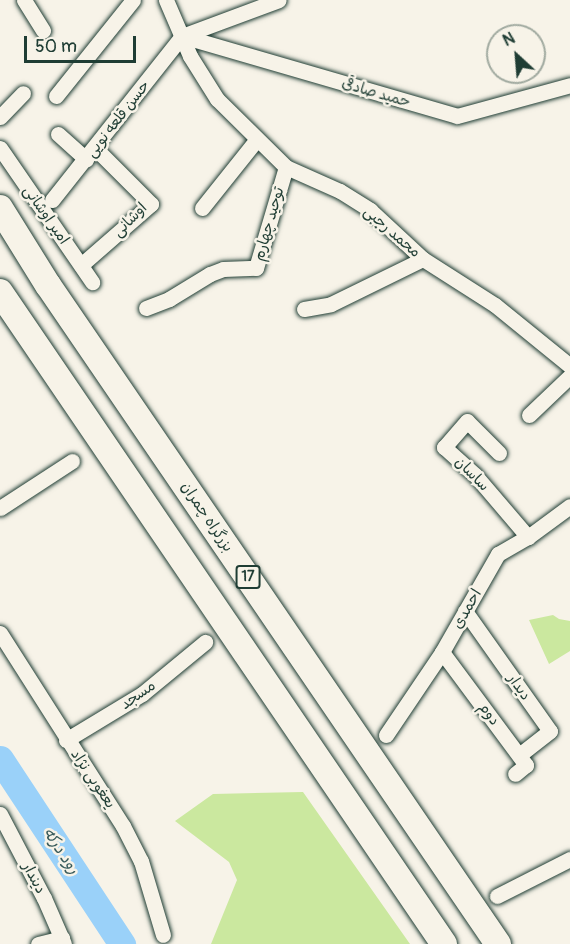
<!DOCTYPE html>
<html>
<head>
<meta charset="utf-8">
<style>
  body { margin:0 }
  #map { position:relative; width:570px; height:944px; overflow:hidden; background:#f7f3e8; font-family:Pangolin,"Playpen Sans Arabic",sans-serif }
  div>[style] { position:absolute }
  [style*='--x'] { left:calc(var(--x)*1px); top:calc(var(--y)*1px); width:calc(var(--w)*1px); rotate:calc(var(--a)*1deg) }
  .green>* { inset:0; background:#cbe89f }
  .river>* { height:27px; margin:-13.5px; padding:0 13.5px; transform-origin:13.5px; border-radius:13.5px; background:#9ad1f9 }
  .roads { filter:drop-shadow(0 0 2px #1f3d34) drop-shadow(0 0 2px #1f3d34) }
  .minor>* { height:15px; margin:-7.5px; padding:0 7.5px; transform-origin:7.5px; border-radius:7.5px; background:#f7f3e8 }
  .trunk>* { height:26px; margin:-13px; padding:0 13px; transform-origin:13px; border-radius:13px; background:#f7f3e8 }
  span { translate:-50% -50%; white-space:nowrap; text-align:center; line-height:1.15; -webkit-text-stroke:5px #f7f3e8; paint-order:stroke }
  .shield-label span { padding:2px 4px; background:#f7f3e8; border:2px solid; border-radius:4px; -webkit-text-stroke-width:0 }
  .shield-label { font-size:14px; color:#1f3d34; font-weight:700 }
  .street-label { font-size:15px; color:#1f3d34 }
  .water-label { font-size:16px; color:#385b5b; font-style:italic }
  .north { position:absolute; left:486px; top:24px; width:60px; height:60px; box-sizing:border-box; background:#f7f3e8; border:2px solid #a1aaa0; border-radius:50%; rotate:334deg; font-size:16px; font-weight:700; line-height:24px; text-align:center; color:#1f3d34 }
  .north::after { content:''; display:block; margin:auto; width:21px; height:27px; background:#1f3d34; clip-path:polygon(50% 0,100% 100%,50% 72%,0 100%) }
  .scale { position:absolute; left:24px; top:36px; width:112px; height:27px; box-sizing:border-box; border:3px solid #1f3d34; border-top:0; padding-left:8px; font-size:18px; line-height:21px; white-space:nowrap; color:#1f3d34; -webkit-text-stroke:4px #f7f3e8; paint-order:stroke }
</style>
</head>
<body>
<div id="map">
  <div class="green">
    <i style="clip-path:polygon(553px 615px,559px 619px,570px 621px,570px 651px,549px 664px,529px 620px)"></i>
    <i style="clip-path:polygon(303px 792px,410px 944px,211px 944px,237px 880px,229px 862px,175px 821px,213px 794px)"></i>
  </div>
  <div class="river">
    <i style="--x:0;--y:759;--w:222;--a:56.6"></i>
  </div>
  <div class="roads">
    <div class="minor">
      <i style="--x:24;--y:0;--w:36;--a:58"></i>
      <i style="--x:166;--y:0;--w:61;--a:66.8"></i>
      <i style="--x:190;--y:56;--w:51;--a:57.9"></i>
      <i style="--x:217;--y:99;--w:97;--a:44.6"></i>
      <i style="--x:286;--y:167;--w:59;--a:24"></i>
      <i style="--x:340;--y:191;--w:36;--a:32"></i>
      <i style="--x:370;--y:210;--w:72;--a:42.8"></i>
      <i style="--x:423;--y:259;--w:85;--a:32.6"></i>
      <i style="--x:495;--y:305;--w:97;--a:39.1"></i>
      <i style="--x:182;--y:36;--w:286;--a:16.2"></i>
      <i style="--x:457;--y:116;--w:117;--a:-15.3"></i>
      <i style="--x:182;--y:36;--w:103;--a:-20.4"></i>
      <i style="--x:56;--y:96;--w:123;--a:-51.3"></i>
      <i style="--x:0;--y:117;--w:33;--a:-46"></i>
      <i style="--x:58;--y:134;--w:38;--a:42"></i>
      <i style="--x:0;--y:148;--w:163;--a:55.5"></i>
      <i style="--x:52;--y:200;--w:209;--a:-51.6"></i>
      <i style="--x:202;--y:208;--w:88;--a:-51.4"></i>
      <i style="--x:81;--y:265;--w:93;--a:-41.1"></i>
      <i style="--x:151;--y:204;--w:79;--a:-135"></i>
      <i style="--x:146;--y:308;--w:25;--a:-21"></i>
      <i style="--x:169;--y:299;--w:48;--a:-31.4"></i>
      <i style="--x:210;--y:274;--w:14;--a:-21"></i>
      <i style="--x:223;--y:269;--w:33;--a:-2"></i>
      <i style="--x:256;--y:268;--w:105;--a:-73.5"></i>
      <i style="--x:304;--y:309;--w:27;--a:-10"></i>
      <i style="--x:331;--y:304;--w:102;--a:-26.1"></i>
      <i style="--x:529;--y:415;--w:57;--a:-43.6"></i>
      <i style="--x:499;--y:453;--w:45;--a:-135"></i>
      <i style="--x:467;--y:421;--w:35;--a:131"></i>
      <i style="--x:444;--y:447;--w:42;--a:42.1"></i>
      <i style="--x:475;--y:475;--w:82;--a:49.5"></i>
      <i style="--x:0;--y:508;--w:86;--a:-33.1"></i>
      <i style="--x:465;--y:611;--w:147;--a:54.7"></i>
      <i style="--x:550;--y:731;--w:39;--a:142"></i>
      <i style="--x:0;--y:633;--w:229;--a:57.5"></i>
      <i style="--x:123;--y:826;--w:39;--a:63"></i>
      <i style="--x:141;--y:861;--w:77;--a:73.4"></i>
      <i style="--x:442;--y:652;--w:141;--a:53.4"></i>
      <i style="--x:526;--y:765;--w:14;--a:141"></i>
      <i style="--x:386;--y:735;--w:100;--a:-56"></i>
      <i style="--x:442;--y:652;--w:113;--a:-60.3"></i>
      <i style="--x:498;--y:554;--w:34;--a:-30"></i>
      <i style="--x:528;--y:537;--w:52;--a:-36.4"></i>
      <i style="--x:66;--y:740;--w:89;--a:-31.2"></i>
      <i style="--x:142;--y:694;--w:82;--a:-39.5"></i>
      <i style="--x:0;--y:814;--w:95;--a:62.4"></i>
      <i style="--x:44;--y:898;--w:50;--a:66.5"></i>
      <i style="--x:497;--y:896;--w:82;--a:-26.9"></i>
      <i style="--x:38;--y:944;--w:25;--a:-14"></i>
    </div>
    <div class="trunk">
      <i style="--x:0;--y:208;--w:91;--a:58.1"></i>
      <i style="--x:48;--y:285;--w:798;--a:55.67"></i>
      <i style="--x:0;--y:292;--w:789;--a:55.75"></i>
    </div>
  </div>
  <div class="shield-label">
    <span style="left:248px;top:577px">17</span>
  </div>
  <div class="street-label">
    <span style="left:376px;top:93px;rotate:16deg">حمید صادقی</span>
    <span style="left:118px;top:119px;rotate:-52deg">حسن قلعه نویی</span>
    <span style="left:46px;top:215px;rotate:55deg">امیر اوشانی</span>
    <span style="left:130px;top:220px;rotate:-45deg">اوشانی</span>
    <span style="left:269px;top:224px;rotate:-74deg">توحید چهارم</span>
    <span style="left:392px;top:232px;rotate:41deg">محمد رجبی</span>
    <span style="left:472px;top:474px;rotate:45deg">ساسان</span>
    <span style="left:207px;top:517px;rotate:56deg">بزرگراه چمران</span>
    <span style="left:467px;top:609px;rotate:-60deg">احمدی</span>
    <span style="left:519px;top:687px;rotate:55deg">دیدار</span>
    <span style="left:138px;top:695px;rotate:-35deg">مسجد</span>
    <span style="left:489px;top:714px;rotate:53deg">دوم</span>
    <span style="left:93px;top:779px;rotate:56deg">یعغوبی نژاد</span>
    <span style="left:34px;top:878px;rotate:62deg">دیندار</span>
  </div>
  <div class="water-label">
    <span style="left:61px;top:851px;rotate:57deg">رود درکه</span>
  </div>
  <div class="north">N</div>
  <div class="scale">50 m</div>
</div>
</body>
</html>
